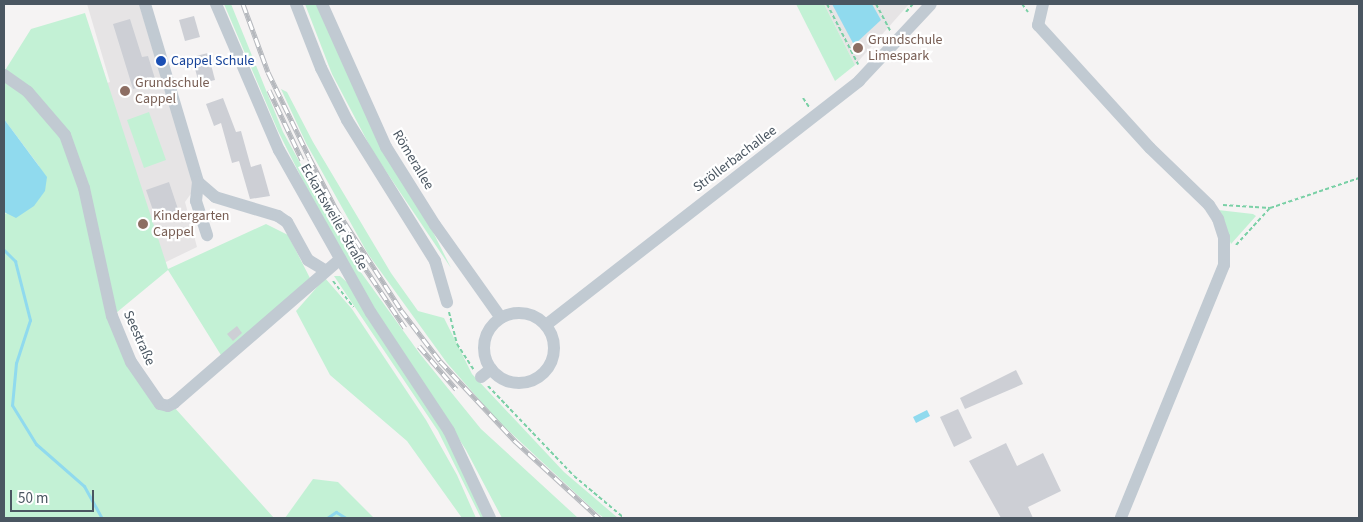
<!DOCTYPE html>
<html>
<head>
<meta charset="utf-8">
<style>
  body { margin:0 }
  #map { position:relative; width:1363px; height:522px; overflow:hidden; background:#f5f3f3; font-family:"Source Sans 3",sans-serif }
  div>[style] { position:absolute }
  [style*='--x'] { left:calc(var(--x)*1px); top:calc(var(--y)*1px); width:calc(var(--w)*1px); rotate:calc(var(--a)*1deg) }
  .education>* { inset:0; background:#e6e4e5 }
  .green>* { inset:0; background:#c3f1d5 }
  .water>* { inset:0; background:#90daee }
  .stream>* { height:3px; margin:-1.5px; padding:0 1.5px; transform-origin:1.5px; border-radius:1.5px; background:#90daee }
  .building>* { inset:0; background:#cdcfd5 }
  .path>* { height:2px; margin-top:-1px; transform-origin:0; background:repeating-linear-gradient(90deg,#7ad0a6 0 4px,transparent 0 6.5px) }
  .minor>* { height:12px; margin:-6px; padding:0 6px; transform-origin:6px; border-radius:6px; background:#c1cad2 }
  .minor>.ring { margin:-6px; padding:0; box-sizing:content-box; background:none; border:12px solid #c1cad2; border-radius:50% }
  .rail>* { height:5px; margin-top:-2.5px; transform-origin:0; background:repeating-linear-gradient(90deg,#fff 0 9px,#b5b8bd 0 18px); box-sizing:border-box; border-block:1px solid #b5b8bd }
  .dots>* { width:14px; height:14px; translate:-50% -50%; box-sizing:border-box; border:2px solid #fff; border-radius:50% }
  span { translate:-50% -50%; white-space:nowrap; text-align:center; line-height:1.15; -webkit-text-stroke:4.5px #fff; paint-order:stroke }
  .education-label { font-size:14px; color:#785e54 }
  .left { translate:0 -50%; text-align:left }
  .transit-label { font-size:14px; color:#164399 }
  .street-label { font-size:14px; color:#4a5661 }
  .frame { position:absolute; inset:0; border:5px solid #4a5661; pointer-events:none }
  .scale { position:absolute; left:10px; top:490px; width:84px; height:22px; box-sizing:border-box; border:2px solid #4a5661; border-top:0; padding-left:6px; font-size:15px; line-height:18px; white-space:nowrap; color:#4a5661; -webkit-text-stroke:4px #fff; paint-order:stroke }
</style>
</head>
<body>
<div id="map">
  <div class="education">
    <i style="clip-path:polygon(87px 4px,139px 4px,195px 188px,185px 202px,197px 247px,112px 288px,58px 100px,110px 82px)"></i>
    <i style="clip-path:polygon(824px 4px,909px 4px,855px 65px)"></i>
  </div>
  <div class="green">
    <i style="clip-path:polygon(224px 4px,231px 4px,283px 132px,360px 271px,420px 354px,481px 429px,578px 518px,502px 518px,466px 450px,356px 280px,319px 213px,278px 131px)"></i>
    <i style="clip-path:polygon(305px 4px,319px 4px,451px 268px,373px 152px,332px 74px)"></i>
    <i style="clip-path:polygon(796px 4px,824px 4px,855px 65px,835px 81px)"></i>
    <i style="clip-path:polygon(85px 13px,168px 269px,266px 224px,288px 235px,313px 284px,224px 360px,168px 270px,116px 313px,75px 155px,4px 72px,31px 29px)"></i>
    <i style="clip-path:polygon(4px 78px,26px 94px,63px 136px,133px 373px,158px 410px,174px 407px,274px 518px,4px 518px,4px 212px,6px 214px,39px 166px,4px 119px)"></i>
    <i style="clip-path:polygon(281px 89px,287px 92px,313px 142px,391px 273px,418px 311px,444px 318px,472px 374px,564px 472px,618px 518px,604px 518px,596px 512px,497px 420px,447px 363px,368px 254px,306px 143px)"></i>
    <i style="clip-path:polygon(149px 112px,166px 160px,144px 168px,127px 120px)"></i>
    <i style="clip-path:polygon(1218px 210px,1253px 214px,1256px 216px,1231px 244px)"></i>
    <i style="clip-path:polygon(334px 276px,340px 276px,349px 284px,436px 415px,486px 518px,481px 518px,438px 431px)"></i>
    <i style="clip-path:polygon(325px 278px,352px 309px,426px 420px,457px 475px,476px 518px,462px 518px,407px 441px,330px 375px,296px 311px)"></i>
    <i style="clip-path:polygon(313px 479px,338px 482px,374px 518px,285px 518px)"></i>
  </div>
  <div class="water">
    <i style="clip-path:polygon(832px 4px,872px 4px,881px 20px,854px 45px)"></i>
    <i style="clip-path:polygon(4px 119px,47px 177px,45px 191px,34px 206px,16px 218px,4px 212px)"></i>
    <i style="clip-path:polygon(927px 410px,930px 416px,916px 423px,913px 417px)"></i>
  </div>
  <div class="stream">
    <i style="--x:4;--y:250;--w:16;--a:45"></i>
    <i style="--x:15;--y:261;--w:61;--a:75.7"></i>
    <i style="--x:30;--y:320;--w:45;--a:108"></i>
    <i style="--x:16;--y:363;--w:42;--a:95.4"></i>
    <i style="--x:12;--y:405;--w:46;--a:58.4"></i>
    <i style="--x:36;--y:444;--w:64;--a:41.2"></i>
    <i style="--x:84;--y:486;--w:37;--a:61"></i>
    <i style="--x:327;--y:518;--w:11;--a:-34"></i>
    <i style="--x:336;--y:512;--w:12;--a:31"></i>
  </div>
  <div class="building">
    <i style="clip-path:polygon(194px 16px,200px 37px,185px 41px,179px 20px)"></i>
    <i style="clip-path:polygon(130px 19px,142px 57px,148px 56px,156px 82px,133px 89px,113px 24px)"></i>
    <i style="clip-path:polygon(208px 53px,215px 80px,199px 84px,192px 57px)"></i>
    <i style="clip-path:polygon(223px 98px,236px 132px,241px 131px,251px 167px,261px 164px,270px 196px,250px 199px,239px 161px,232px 163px,221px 123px,214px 126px,206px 104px)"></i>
    <i style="clip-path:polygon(169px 182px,179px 212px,156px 219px,146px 190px)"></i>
    <i style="clip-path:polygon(237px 326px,242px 333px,233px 341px,227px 334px)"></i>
    <i style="clip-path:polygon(1016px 370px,1023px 384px,965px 409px,960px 398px)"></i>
    <i style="clip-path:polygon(958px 409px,972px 438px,954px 447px,940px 417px)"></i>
    <i style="clip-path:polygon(1006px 443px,1017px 466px,1043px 453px,1061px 491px,1028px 507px,1033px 518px,1001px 518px,969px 461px)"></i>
  </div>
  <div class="path">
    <i style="--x:827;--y:4;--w:68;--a:62.7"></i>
    <i style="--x:876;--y:4;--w:30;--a:62"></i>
    <i style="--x:1022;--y:4;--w:10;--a:53"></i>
    <i style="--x:906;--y:12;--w:11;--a:-49"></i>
    <i style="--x:803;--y:98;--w:11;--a:56"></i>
    <i style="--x:1223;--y:205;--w:47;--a:3.7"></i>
    <i style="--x:1270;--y:208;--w:94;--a:-18.6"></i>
    <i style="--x:1236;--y:245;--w:50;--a:-47.4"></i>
    <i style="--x:333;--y:281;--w:33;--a:52"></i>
    <i style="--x:449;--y:312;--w:33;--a:76"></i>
    <i style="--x:457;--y:344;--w:30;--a:57"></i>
    <i style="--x:488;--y:386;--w:124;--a:46.3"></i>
    <i style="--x:574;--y:476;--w:65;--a:40"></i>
  </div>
  <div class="minor">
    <i style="--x:145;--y:4;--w:186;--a:73.4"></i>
    <i style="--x:198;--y:182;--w:23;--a:41"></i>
    <i style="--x:215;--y:197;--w:66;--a:16.8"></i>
    <i style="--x:278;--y:216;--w:11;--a:34"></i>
    <i style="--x:287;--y:222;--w:43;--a:61.1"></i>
    <i style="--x:308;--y:260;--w:21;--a:31"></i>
    <i style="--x:216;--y:4;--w:159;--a:66.7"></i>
    <i style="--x:279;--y:150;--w:187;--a:60.6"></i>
    <i style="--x:371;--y:313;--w:141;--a:56.5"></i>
    <i style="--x:449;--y:431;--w:96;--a:64.8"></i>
    <i style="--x:296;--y:4;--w:69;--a:68.7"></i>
    <i style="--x:321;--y:68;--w:58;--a:63.4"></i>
    <i style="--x:347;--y:120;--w:166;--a:58"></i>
    <i style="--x:435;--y:261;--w:43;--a:73.7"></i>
    <i style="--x:322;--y:4;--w:157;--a:65.9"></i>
    <i style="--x:386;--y:147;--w:92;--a:57.9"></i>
    <i style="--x:435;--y:225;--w:114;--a:54.6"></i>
    <i style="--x:1043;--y:4;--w:22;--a:103"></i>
    <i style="--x:1038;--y:25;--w:166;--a:47.7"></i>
    <i style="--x:1150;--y:148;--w:82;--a:44"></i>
    <i style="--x:1209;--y:205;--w:17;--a:57"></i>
    <i style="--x:1218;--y:219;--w:19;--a:72"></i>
    <i style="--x:1224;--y:237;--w:28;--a:90"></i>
    <i style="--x:1224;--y:265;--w:273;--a:112.2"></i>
    <i style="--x:4;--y:75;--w:29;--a:35"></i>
    <i style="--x:28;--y:92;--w:57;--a:49.3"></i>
    <i style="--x:65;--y:135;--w:56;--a:70.3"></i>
    <i style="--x:84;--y:188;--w:131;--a:77.7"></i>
    <i style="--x:112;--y:316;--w:50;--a:67.6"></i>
    <i style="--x:131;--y:362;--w:51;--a:55.4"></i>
    <i style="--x:160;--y:404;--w:8;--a:14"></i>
    <i style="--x:168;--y:406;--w:7;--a:-27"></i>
    <i style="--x:174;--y:403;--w:220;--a:-40.9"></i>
    <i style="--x:198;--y:182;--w:19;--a:96"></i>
    <i style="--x:196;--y:201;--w:36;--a:72"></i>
    <i class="ring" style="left:484px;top:313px;width:58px;height:58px"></i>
    <i style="--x:546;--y:325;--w:397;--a:-37.9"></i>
    <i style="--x:859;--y:81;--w:105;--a:-46.9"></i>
    <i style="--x:481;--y:377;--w:13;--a:-39"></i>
  </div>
  <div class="rail">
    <i style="--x:243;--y:4;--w:72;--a:69.8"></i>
    <i style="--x:268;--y:72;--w:94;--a:64.2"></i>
    <i style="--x:309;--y:157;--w:59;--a:62.6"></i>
    <i style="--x:336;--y:209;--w:120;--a:57.2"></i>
    <i style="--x:401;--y:310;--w:64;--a:52.6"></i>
    <i style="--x:440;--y:361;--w:110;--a:46.8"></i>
    <i style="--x:515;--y:441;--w:114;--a:42.5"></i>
    <i style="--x:269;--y:90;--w:77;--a:64.8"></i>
    <i style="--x:351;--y:247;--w:97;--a:56.3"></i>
    <i style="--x:419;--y:346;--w:57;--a:49.3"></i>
  </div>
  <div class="dots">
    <i style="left:858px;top:48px;background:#8d6e63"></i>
    <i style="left:161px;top:61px;background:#1a4fb4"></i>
    <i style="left:125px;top:91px;background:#8d6e63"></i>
    <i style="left:143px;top:224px;background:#8d6e63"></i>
  </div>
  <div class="education-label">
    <span class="left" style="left:868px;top:48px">Grundschule<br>Limespark</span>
    <span class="left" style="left:135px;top:91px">Grundschule<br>Cappel</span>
    <span class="left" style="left:153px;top:224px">Kindergarten<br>Cappel</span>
  </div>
  <div class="transit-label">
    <span class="left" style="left:171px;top:61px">Cappel Schule</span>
  </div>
  <div class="street-label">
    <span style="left:735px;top:159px;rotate:-37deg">Ströllerbachallee</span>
    <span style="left:413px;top:160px;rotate:59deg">Römerallee</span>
    <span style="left:334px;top:217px;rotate:60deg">Eckartsweiler Straße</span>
    <span style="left:139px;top:338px;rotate:66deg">Seestraße</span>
  </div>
  <div class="frame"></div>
  <div class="scale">50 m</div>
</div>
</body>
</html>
